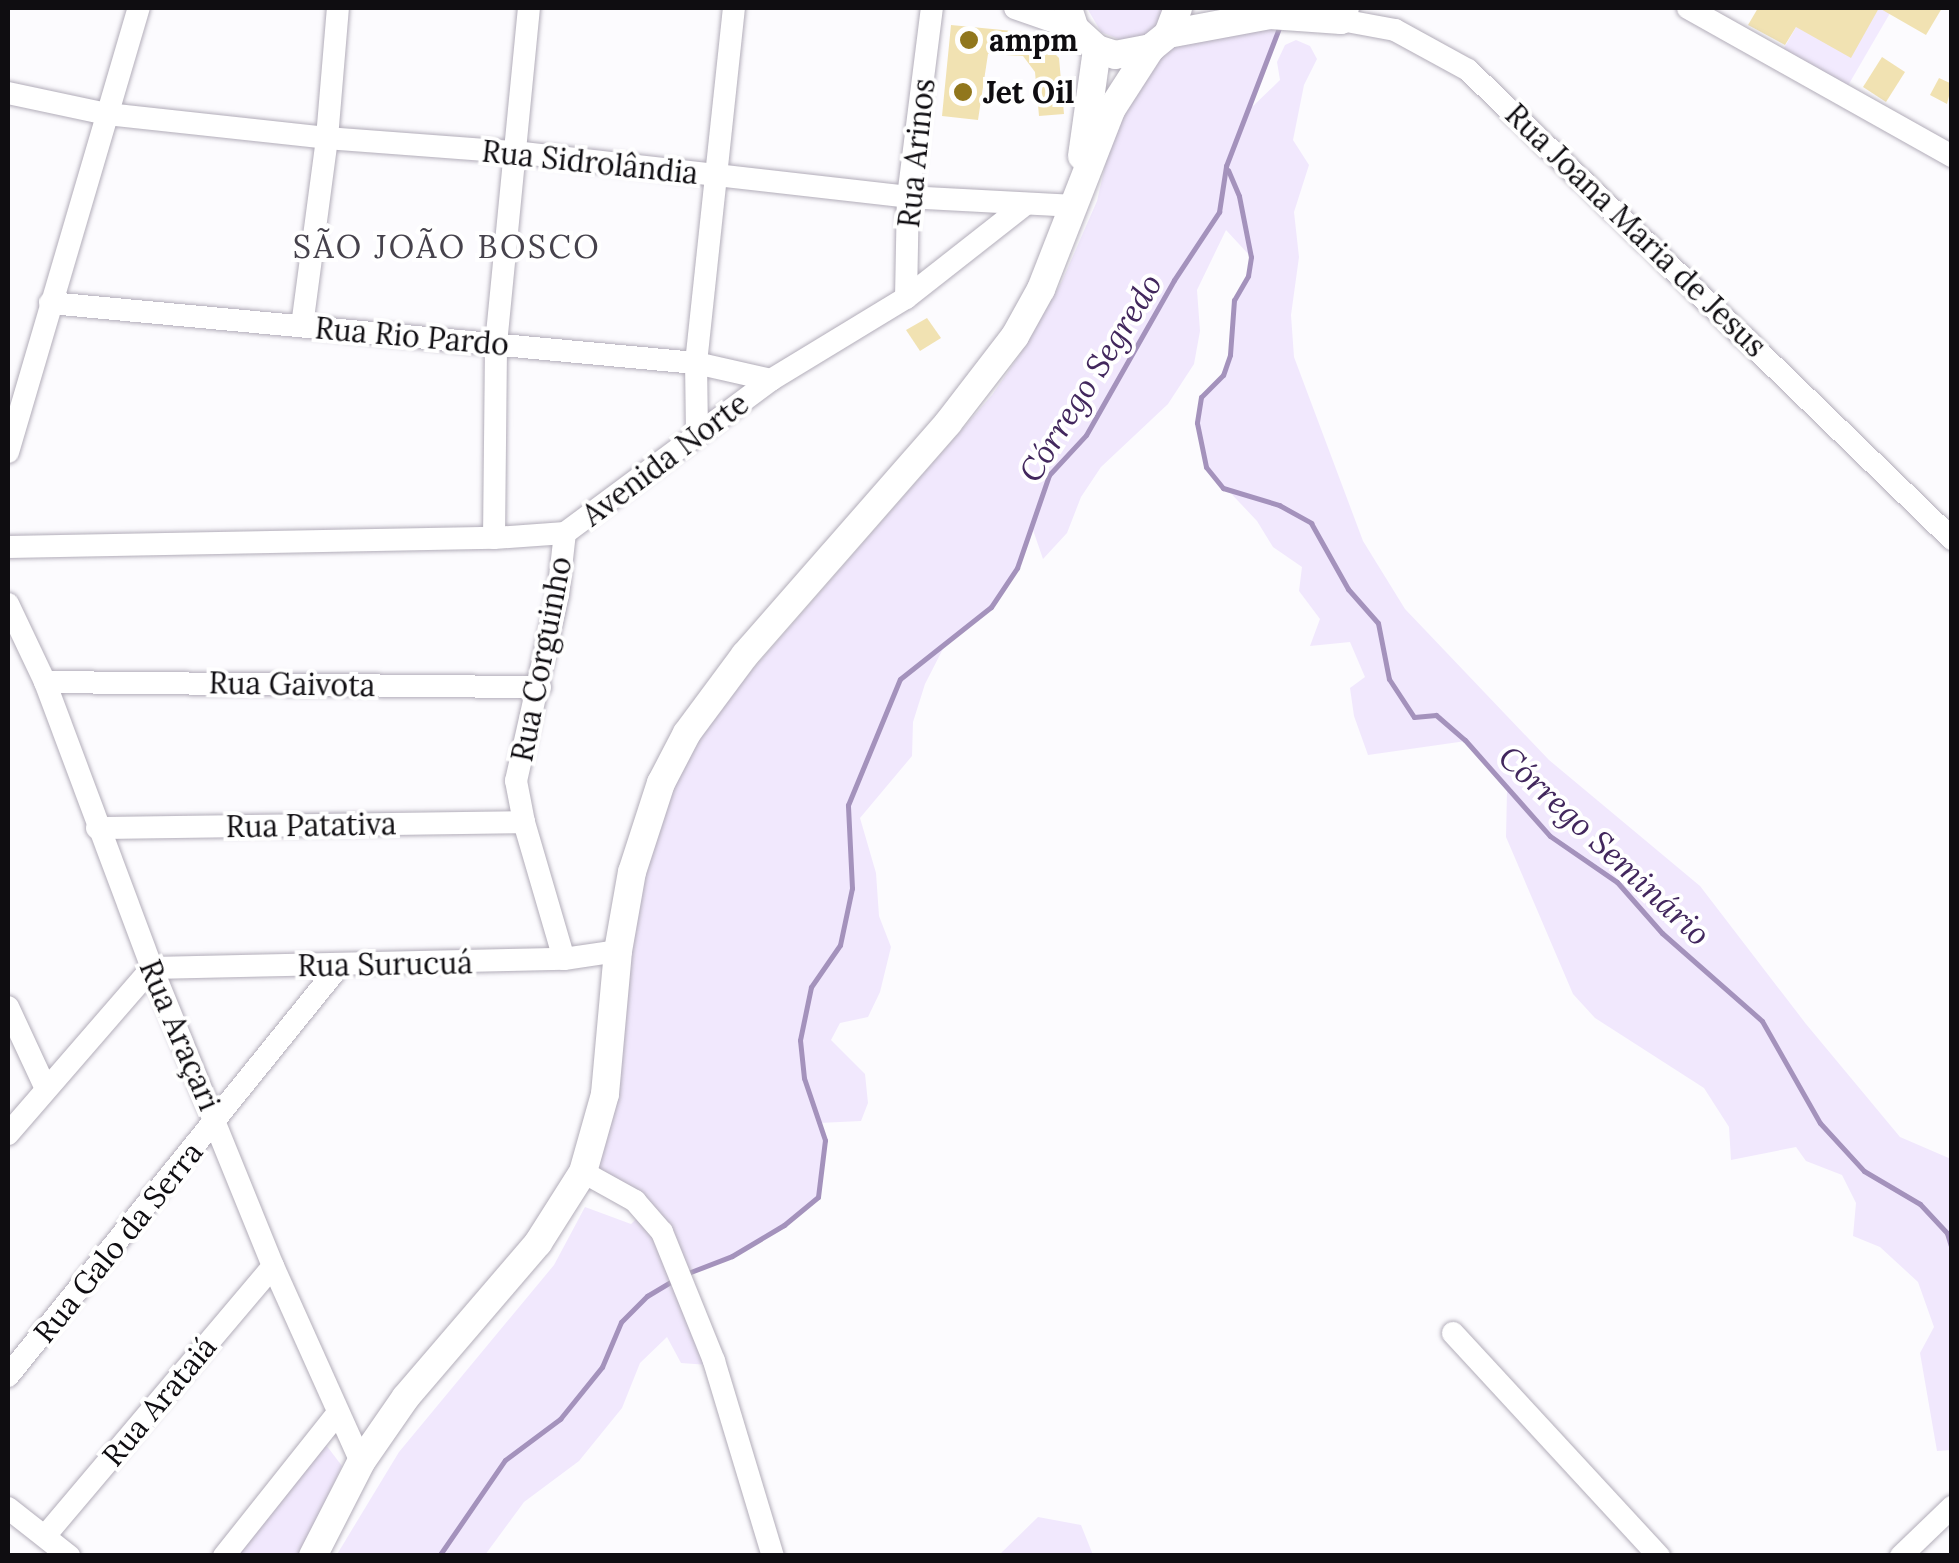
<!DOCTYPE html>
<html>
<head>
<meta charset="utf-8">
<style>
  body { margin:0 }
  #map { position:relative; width:1959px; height:1563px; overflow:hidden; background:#fcfbfe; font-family:Lora,serif }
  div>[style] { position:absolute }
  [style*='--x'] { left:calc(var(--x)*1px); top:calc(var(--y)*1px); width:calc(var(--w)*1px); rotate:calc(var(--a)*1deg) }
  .built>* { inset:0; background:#f2eafe }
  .green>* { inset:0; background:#f1e8fd }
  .stream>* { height:5px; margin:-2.5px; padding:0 2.5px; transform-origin:2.5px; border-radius:2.5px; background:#a492bc }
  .building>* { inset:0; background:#f1e2b2 }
  .roads { filter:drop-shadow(0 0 2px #b2adb9) drop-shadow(0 0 2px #b2adb9) }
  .minor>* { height:22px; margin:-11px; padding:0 11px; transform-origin:11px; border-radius:11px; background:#fff }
  .major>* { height:28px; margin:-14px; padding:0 14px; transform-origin:14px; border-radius:14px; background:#fff }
  .dots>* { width:28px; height:28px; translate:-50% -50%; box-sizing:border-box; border:5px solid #fff; border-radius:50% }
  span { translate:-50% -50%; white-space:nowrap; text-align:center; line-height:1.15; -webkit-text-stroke:8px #fff; paint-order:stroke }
  .poi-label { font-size:30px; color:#0f0d11; font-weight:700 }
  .left { translate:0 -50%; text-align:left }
  .street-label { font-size:30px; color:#0f0d11 }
  .neighbourhood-label { font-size:32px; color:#46424c; letter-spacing:2.5px }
  .water-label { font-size:32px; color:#42275d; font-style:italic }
  .frame { position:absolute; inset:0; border:10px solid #0f0d11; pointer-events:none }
</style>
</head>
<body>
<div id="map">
  <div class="built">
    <i style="clip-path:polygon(1807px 8px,1893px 8px,1846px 89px,1780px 55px)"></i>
  </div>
  <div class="green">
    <i style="clip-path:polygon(1087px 8px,1167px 8px,1160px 25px,1142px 38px,1121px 40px,1101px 32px)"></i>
    <i style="clip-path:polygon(1281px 18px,1252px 107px,1280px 80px,1277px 62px,1285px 45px,1296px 40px,1310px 46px,1317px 59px,1304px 85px,1293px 140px,1309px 165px,1294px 212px,1299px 257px,1291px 315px,1294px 357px,1363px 541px,1405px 609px,1549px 760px,1700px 886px,1806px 1024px,1900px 1137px,1951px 1159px,1951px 1450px,1937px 1451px,1920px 1353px,1934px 1327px,1918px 1282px,1880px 1247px,1853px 1236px,1856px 1203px,1842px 1175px,1806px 1161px,1796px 1147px,1731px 1160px,1729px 1127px,1704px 1088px,1595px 1018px,1573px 994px,1506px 837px,1507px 791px,1466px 741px,1368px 755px,1354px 716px,1350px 688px,1365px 677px,1350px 642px,1310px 646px,1320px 619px,1299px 591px,1302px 567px,1273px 547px,1257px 521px,1206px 467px,1197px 423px,1201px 397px,1223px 375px,1230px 355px,1234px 300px,1248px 276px,1251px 257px,1226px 230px,1197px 290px,1200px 331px,1194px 364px,1168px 404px,1101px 467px,1081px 497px,1067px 533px,1043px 559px,1033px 530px,1017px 568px,991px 607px,947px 641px,925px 684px,913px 722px,912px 756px,860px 818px,876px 873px,879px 916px,891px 947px,880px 992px,868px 1017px,840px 1023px,831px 1040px,865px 1074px,868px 1103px,861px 1121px,819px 1123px,825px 1140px,818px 1197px,784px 1225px,732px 1256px,686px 1276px,708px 1365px,681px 1363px,667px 1337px,640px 1363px,622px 1408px,579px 1461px,524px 1502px,485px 1555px,336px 1556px,399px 1452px,554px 1265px,585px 1207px,631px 1224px,646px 1210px,594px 1173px,641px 886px,671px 788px,690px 752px,724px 702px,992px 395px,1025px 347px,1062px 281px,1097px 201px,1116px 118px,1154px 64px,1172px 47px)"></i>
    <i style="clip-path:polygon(320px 1437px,342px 1466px,300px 1555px,232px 1556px)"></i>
    <i style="clip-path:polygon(1038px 1517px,1081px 1525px,1093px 1555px,999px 1555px)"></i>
  </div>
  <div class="stream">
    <i style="--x:1228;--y:170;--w:28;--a:67"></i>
    <i style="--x:1239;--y:196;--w:62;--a:78.9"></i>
    <i style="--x:1251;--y:257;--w:19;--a:99"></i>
    <i style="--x:1248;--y:276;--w:28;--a:120"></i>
    <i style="--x:1234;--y:300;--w:55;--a:94.2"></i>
    <i style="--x:1230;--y:355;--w:21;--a:109"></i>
    <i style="--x:1223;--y:375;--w:31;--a:135"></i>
    <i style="--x:1201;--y:397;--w:26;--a:99"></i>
    <i style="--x:1197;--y:423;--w:45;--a:78.4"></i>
    <i style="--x:1206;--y:467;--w:27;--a:51"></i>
    <i style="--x:1223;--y:488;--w:59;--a:16.9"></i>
    <i style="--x:1279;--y:505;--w:37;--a:29"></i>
    <i style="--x:1311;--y:523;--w:76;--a:60.7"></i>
    <i style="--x:1348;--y:589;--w:45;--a:48.6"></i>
    <i style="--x:1378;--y:623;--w:57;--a:78.9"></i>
    <i style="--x:1389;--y:679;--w:45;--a:56.7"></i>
    <i style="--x:1414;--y:717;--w:22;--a:-5"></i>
    <i style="--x:1436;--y:715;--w:38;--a:41"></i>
    <i style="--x:1465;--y:740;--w:128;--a:48.5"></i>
    <i style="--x:1550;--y:836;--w:81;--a:34.5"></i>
    <i style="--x:1617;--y:882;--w:68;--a:48.6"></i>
    <i style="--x:1662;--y:933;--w:133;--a:41.3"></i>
    <i style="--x:1762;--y:1021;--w:117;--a:60.4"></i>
    <i style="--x:1820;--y:1123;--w:65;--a:47.5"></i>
    <i style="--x:1864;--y:1171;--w:65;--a:30.5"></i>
    <i style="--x:1920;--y:1204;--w:40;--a:47"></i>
    <i style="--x:1947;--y:1233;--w:17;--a:73"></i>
    <i style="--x:688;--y:1273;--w:47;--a:-21.1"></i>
    <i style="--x:732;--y:1256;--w:61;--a:-30.8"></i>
    <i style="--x:784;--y:1225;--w:44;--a:-39.5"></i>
    <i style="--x:818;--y:1197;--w:57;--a:-83"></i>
    <i style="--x:825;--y:1140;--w:65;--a:-108.7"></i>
    <i style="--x:804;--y:1078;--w:38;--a:-96"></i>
    <i style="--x:800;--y:1040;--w:54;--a:-78.3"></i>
    <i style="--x:811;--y:987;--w:51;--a:-55.4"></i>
    <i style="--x:840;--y:945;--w:58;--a:-78.1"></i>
    <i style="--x:852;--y:888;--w:83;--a:-92.8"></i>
    <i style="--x:848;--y:805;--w:136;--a:-67.6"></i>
    <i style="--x:900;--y:679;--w:116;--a:-38.4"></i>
    <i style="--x:991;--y:607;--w:47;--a:-56.3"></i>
    <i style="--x:1017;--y:568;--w:98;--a:-71"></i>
    <i style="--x:1049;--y:475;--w:54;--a:-47.2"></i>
    <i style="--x:1086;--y:435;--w:178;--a:-60.4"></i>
    <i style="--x:1174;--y:280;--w:82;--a:-56.5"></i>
    <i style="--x:1219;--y:212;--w:47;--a:-81.3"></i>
    <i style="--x:1226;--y:166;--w:151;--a:-69"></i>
    <i style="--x:439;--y:1556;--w:116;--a:-55.5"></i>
    <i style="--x:505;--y:1460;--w:69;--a:-36.7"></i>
    <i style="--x:560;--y:1419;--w:67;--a:-51.1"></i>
    <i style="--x:602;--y:1367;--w:49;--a:-67.1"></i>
    <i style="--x:621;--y:1322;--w:37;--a:-45"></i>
    <i style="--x:647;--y:1296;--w:31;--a:-31"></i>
  </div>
  <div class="building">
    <i style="clip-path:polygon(1758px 8px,1879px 8px,1851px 58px,1796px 27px,1785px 45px,1748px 25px)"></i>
    <i style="clip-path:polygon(1879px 8px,1942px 8px,1926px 35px)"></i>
    <i style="clip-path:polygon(951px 25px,1034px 33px,1059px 58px,1064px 114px,1039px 116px,1035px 72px,1023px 56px,988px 54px,978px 120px,942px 116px)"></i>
    <i style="clip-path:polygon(1882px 57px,1905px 72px,1886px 102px,1863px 87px)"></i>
    <i style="clip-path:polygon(1939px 78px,1952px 84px,1947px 104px,1930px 95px)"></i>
    <i style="clip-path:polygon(927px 318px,941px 338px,920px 351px,906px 330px)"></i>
  </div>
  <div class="roads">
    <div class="minor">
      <i style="--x:1015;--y:8;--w:64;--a:19.3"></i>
      <i style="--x:1688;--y:8;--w:303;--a:29.3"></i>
      <i style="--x:1341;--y:20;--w:55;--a:10.5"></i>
      <i style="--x:1395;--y:30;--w:83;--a:28.7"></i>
      <i style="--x:1468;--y:70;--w:674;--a:44.1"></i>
      <i style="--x:8;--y:93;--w:101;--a:12"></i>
      <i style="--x:107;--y:114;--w:221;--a:6.2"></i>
      <i style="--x:327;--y:138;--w:188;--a:4.3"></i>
      <i style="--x:514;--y:152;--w:397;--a:6.5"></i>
      <i style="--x:908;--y:197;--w:166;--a:3.1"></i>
      <i style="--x:906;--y:298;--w:101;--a:-88.9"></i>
      <i style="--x:908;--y:197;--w:191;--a:-82.8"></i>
      <i style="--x:50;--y:303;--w:649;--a:5.31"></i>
      <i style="--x:696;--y:363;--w:77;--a:12.8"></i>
      <i style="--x:302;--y:326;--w:190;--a:-82.4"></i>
      <i style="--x:327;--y:138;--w:130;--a:-85.2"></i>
      <i style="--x:697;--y:433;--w:70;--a:-90.8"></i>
      <i style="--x:696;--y:363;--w:357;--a:-83.9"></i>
      <i style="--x:8;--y:452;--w:463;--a:-73.6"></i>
      <i style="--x:494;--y:538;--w:194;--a:-89.4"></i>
      <i style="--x:496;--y:344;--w:338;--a:-84.4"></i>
      <i style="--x:8;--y:547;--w:486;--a:-1.1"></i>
      <i style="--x:494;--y:538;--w:71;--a:-4"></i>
      <i style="--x:565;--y:533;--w:257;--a:-36.6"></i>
      <i style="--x:771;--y:380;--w:158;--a:-31.3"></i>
      <i style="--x:906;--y:298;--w:152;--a:-38.1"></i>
      <i style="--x:8;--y:604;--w:86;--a:64.6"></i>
      <i style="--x:45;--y:682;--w:305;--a:69.5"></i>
      <i style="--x:152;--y:968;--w:322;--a:67.9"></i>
      <i style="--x:273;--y:1266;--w:215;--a:65.8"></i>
      <i style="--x:45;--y:682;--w:495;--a:0.6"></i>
      <i style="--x:97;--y:828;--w:427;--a:-0.8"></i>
      <i style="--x:564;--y:959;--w:143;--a:-106.3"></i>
      <i style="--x:524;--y:822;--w:42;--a:-101"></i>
      <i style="--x:516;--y:781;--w:191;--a:-77.3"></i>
      <i style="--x:558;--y:595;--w:62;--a:-83.6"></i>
      <i style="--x:8;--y:1007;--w:90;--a:65.1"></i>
      <i style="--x:8;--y:1134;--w:220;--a:-49.1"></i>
      <i style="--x:152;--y:968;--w:412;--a:-1.3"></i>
      <i style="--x:564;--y:959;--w:55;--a:-8.4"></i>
      <i style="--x:583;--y:1172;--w:60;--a:29.1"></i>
      <i style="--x:635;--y:1201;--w:41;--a:48.9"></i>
      <i style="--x:662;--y:1232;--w:139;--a:68"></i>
      <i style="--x:714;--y:1361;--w:204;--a:73.2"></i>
      <i style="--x:1453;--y:1333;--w:304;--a:47.3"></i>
      <i style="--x:8;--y:1376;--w:528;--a:-51.07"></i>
      <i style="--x:8;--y:1508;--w:78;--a:38.2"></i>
      <i style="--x:45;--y:1536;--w:353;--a:-49.8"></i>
      <i style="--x:224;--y:1556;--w:181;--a:-51.5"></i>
      <i style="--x:1901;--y:1556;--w:71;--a:-43.9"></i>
    </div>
    <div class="major">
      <i style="--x:1068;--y:8;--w:22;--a:72"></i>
      <i style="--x:1075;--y:29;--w:30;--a:42"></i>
      <i style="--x:1097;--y:49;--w:19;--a:18"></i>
      <i style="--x:1115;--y:55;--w:37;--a:-11"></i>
      <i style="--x:1151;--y:48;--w:22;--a:-39"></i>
      <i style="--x:1168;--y:34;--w:28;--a:-69"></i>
      <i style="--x:1168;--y:34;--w:104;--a:-10.6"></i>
      <i style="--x:1270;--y:15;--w:71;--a:4"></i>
      <i style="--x:1341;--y:20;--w:13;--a:-72"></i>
      <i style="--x:1082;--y:156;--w:108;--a:-82"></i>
      <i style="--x:313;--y:1556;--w:106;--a:-62.9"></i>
      <i style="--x:361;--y:1462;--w:79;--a:-55.3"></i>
      <i style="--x:406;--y:1397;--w:203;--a:-49.4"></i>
      <i style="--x:538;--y:1243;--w:84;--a:-57.6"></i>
      <i style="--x:583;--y:1172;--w:81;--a:-74.2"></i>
      <i style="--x:605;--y:1094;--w:144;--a:-84.8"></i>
      <i style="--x:618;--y:951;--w:80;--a:-80"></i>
      <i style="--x:632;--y:872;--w:94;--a:-72"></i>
      <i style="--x:661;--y:783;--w:56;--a:-62.5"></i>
      <i style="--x:687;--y:733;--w:97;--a:-53.4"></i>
      <i style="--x:745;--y:655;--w:308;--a:-48.8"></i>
      <i style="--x:948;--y:423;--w:110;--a:-52.4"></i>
      <i style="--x:1015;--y:336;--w:54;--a:-61"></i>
      <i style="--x:1041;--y:289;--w:192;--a:-68.6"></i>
      <i style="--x:1111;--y:110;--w:74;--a:-57.2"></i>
    </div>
  </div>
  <div class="dots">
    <i style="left:969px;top:40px;background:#91771d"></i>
    <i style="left:963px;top:92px;background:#91771d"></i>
  </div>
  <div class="poi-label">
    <span class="left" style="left:989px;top:40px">ampm</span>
    <span class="left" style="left:983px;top:92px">Jet Oil</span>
  </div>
  <div class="street-label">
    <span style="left:916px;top:153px;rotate:-84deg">Rua Arinos</span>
    <span style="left:590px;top:162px;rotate:6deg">Rua Sidrolândia</span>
    <span style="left:1636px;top:230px;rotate:44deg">Rua Joana Maria de Jesus</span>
    <span style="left:412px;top:336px;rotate:5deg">Rua Rio Pardo</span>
    <span style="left:665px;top:459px;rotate:-37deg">Avenida Norte</span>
    <span style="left:541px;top:659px;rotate:-79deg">Rua Corguinho</span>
    <span style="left:292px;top:684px;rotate:1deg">Rua Gaivota</span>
    <span style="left:311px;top:825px;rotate:-1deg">Rua Patativa</span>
    <span style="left:385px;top:964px;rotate:-1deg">Rua Surucuá</span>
    <span style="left:180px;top:1035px;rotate:67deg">Rua Araçari</span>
    <span style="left:118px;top:1242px;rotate:-51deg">Rua Galo da Serra</span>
    <span style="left:159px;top:1401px;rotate:-50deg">Rua Arataiá</span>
  </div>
  <div class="neighbourhood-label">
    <span style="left:447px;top:247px">SÃO JOÃO BOSCO</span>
  </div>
  <div class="water-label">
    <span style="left:1091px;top:378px;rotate:-58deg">Córrego Segredo</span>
    <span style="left:1604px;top:846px;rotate:43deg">Córrego Seminário</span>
  </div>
  <div class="frame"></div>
</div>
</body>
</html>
